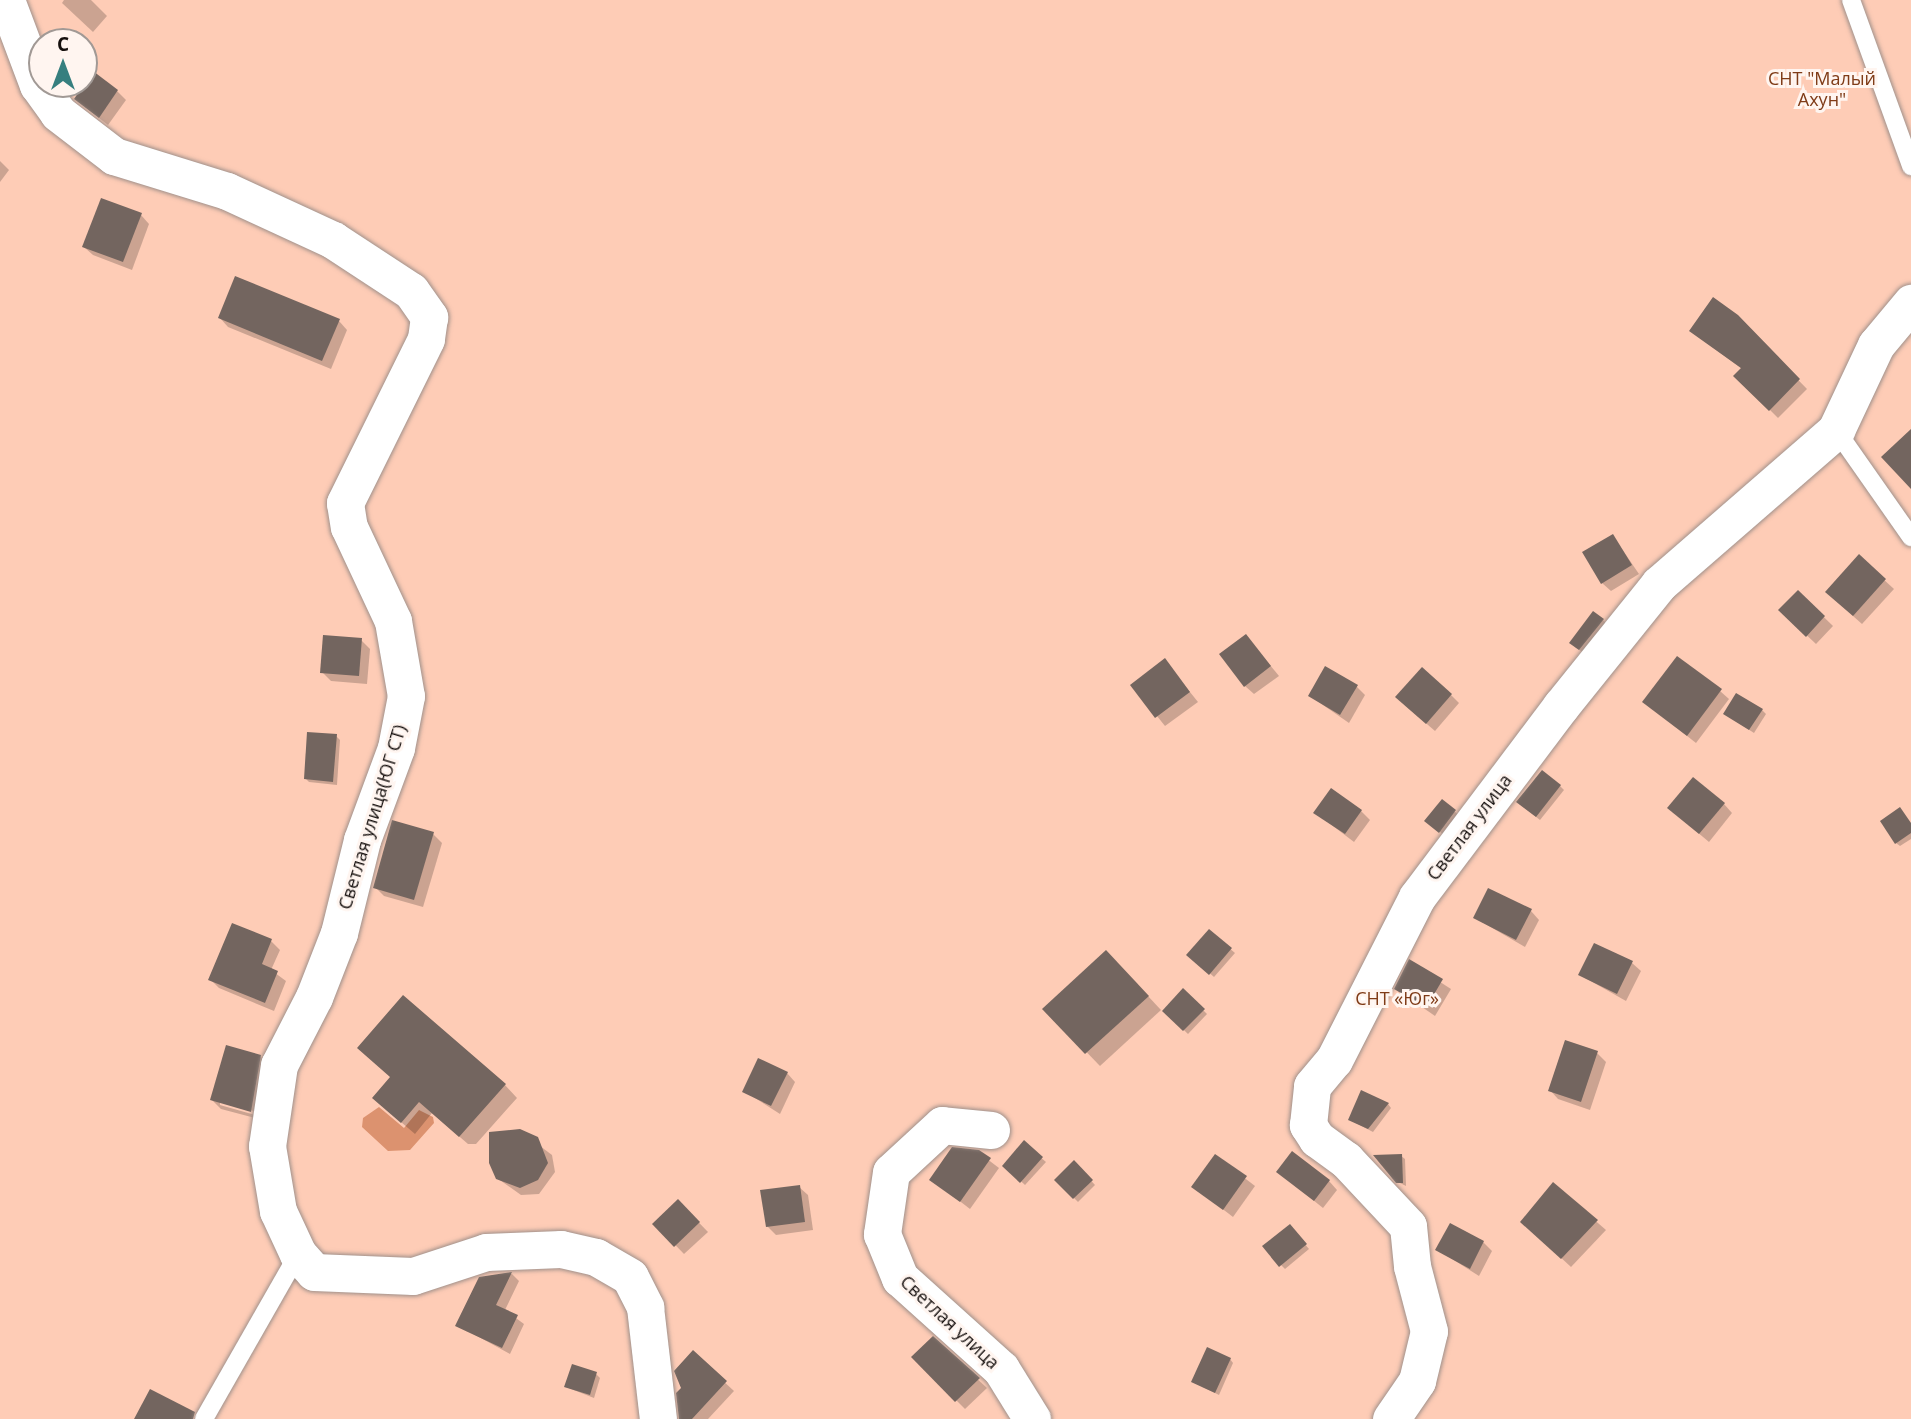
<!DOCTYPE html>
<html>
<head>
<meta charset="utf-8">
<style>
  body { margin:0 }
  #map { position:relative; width:1911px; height:1419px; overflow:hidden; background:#f6e6df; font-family:"Open Sans",sans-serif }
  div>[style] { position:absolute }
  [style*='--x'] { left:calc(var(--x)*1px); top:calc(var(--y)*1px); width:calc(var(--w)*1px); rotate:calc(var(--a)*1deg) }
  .green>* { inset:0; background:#feccb6 }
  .water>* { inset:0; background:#dc926f }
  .shadow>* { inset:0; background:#0003 }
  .building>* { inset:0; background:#73655f }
  .roads { filter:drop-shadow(0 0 2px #9f908a) drop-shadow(0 0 2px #9f908a) }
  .lane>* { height:18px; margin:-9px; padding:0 9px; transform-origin:9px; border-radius:9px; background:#fff }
  .street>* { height:37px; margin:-18.5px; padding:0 18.5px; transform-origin:18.5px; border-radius:18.5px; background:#fff }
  span { translate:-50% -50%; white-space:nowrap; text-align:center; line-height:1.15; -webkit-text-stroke:6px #fff5f0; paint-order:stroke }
  .park-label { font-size:18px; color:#7f3b17 }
  .street-label { font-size:18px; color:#150f0d }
  .north { position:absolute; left:28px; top:28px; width:70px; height:70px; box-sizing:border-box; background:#fff5f0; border:2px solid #a19995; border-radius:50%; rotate:0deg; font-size:19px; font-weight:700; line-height:28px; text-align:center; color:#150f0d }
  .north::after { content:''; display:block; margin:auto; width:24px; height:32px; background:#367f7f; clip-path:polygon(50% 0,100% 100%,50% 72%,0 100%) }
</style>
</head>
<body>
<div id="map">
  <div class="green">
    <i style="clip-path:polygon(evenodd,0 0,1911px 0,1911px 1419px,0 1419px,0 0,42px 42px,84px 42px,84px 84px,42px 84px,42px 42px)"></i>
  </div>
  <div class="water">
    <i style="clip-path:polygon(379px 1107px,404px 1128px,419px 1110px,433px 1117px,434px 1123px,410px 1150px,388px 1151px,362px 1127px,363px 1118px)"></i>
  </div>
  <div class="shadow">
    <i style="clip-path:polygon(64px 0,91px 0,107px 16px,93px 32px,62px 3px)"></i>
    <i style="clip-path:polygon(117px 91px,126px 100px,108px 125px,85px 107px)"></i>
    <i style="clip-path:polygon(0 161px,9px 170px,0 182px)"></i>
    <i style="clip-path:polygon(141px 215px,149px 224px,132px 270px,93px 255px,84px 247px)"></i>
    <i style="clip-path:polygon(1737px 317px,1807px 389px,1778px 418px,1736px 376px,1742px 369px,1691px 331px)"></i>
    <i style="clip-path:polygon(220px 318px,339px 321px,347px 330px,331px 369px,228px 327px)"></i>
    <i style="clip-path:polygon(1613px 536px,1639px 574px,1611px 591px,1602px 583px)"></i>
    <i style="clip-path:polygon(1870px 567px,1894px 589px,1862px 624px,1835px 600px)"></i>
    <i style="clip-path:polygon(1798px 592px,1833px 626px,1816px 644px,1780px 610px)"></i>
    <i style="clip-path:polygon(1603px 620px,1607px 624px,1584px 653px,1575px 647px)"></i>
    <i style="clip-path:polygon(1246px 636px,1279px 676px,1254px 694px,1245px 686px)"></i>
    <i style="clip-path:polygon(361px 640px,370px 649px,367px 684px,331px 681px,322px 672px)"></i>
    <i style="clip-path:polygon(1165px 661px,1198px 702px,1165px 726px,1132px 685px)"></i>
    <i style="clip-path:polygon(1357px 687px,1365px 695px,1349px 723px,1310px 696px)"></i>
    <i style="clip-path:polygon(1720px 691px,1729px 699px,1696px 743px,1644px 702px)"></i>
    <i style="clip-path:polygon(1451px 695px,1459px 703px,1435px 731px,1406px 706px)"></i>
    <i style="clip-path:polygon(1762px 710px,1766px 714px,1754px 733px,1725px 714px)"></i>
    <i style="clip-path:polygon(336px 736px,340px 740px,337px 785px,309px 782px,305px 778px)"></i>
    <i style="clip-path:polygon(1560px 786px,1564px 790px,1540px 820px,1522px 806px)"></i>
    <i style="clip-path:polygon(1442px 802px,1459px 815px,1444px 835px,1431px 825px)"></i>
    <i style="clip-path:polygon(1724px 804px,1732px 813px,1709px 842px,1678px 816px)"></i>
    <i style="clip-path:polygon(1361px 811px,1370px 820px,1354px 842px,1316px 813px)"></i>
    <i style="clip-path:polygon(1911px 824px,1911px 839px,1900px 846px,1896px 843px)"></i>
    <i style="clip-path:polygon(433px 834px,442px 843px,423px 907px,384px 896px,375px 887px)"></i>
    <i style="clip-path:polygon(1531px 911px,1539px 920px,1525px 947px,1475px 918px)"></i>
    <i style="clip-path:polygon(233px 925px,271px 941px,280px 950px,271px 970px,286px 981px,274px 1011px,219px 988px,210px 979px)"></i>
    <i style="clip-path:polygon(1209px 931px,1235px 953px,1214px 977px,1189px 955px)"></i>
    <i style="clip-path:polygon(1409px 962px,1451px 989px,1435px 1016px,1396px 989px)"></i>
    <i style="clip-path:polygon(1632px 963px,1641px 971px,1626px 1001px,1580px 975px)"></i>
    <i style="clip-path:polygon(1119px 965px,1161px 1010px,1100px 1066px,1045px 1009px)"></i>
    <i style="clip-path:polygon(1184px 991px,1207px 1014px,1188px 1034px,1164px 1011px)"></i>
    <i style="clip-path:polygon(1566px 1042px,1597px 1053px,1606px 1062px,1590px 1110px,1558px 1099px,1550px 1090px)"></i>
    <i style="clip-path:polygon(evenodd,260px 1056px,269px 1065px,259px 1119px,221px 1109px,212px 1100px,260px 1056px,220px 1101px,260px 1113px,259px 1116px,220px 1105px,220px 1101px)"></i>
    <i style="clip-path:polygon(787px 1073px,795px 1082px,780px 1114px,744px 1091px)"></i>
    <i style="clip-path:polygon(391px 1077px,505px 1085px,517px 1098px,476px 1144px,468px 1144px,432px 1113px,415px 1134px,387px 1110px)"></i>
    <i style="clip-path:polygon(1388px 1104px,1391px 1108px,1373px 1132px,1350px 1120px)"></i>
    <i style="clip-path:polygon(520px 1131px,552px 1155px,555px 1172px,539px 1194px,521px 1195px,497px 1178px)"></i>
    <i style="clip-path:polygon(1024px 1143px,1046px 1162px,1025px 1185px,1004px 1166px)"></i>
    <i style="clip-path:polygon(978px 1152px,999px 1168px,970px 1209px,931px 1179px)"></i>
    <i style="clip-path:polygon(1216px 1156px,1255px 1186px,1233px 1217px,1194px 1187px)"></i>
    <i style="clip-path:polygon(1401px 1156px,1405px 1159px,1406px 1186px,1398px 1182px)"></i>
    <i style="clip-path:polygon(1074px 1162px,1095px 1185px,1078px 1202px,1056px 1180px)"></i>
    <i style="clip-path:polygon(1278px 1172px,1329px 1181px,1337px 1190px,1323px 1208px)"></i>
    <i style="clip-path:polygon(1553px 1184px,1606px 1230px,1571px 1267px,1531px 1230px)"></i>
    <i style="clip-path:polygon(799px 1187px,808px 1195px,813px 1230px,776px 1235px,767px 1226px)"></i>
    <i style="clip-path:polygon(678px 1201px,708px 1232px,684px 1254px,655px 1224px)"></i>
    <i style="clip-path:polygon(1293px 1230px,1309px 1249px,1285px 1269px,1281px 1265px)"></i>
    <i style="clip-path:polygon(1483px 1242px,1492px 1251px,1479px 1276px,1438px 1250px)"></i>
    <i style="clip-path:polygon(512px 1274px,519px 1281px,505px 1310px,524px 1324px,510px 1354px,457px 1325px,480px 1278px)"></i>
    <i style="clip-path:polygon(933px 1338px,987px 1388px,965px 1409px,913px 1357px)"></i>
    <i style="clip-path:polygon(693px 1353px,734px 1391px,708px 1419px,680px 1419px)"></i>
    <i style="clip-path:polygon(1230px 1359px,1233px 1363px,1219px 1395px,1193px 1382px)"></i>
    <i style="clip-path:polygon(596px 1374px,600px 1378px,594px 1398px,566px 1387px)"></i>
  </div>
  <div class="building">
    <i style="clip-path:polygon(93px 71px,118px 90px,99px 118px,74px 99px)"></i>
    <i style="clip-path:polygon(101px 198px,142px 213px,123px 262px,82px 247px)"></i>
    <i style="clip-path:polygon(235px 276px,340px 319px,322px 361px,218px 318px)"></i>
    <i style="clip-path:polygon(1713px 297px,1738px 315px,1800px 379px,1769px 411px,1733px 376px,1741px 368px,1689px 331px)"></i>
    <i style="clip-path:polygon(1911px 429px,1911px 489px,1881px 457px)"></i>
    <i style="clip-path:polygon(1613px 534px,1632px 565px,1601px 584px,1582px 552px)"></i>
    <i style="clip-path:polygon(1859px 554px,1886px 579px,1853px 616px,1825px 592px)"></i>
    <i style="clip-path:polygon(1798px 590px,1825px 616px,1806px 637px,1778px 610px)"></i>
    <i style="clip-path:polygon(1593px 611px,1604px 619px,1579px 650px,1569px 643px)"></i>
    <i style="clip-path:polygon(1246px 634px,1271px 666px,1244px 687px,1219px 654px)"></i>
    <i style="clip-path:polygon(323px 635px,362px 638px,359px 676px,320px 673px)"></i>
    <i style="clip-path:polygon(1677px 656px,1722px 689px,1687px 736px,1642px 702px)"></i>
    <i style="clip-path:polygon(1165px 658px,1190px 692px,1155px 718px,1130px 685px)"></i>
    <i style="clip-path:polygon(1325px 666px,1358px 685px,1340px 715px,1308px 696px)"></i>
    <i style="clip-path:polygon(1422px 667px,1452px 694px,1426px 724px,1395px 697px)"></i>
    <i style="clip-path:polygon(1736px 693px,1763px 709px,1749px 730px,1723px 714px)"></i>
    <i style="clip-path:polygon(307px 732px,337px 734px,333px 782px,304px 779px)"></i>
    <i style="clip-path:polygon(1542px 770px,1561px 785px,1536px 817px,1516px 802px)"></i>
    <i style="clip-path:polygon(1693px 777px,1725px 803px,1699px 834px,1667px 808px)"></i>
    <i style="clip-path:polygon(1331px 788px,1362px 810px,1345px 834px,1313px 813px)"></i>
    <i style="clip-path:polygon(1442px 799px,1456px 810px,1439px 833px,1424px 821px)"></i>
    <i style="clip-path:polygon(1900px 807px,1911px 823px,1911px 833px,1895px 844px,1880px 821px)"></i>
    <i style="clip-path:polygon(392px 820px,434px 832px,414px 900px,373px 888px)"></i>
    <i style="clip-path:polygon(1488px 888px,1532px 909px,1516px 940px,1473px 918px)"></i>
    <i style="clip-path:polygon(232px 923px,272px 939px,262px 964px,278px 971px,265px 1003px,208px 980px)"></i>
    <i style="clip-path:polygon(1209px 929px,1232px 948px,1209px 975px,1186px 955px)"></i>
    <i style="clip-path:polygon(1594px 943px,1633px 961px,1617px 994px,1578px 975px)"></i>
    <i style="clip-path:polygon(1106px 950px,1149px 996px,1085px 1054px,1042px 1009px)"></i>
    <i style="clip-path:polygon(1409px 959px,1443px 979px,1426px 1008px,1394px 989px)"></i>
    <i style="clip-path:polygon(1183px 988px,1205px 1009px,1183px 1031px,1162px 1011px)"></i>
    <i style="clip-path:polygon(403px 995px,506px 1084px,459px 1137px,419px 1102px,401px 1123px,372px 1098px,390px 1077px,357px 1048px)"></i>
    <i style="clip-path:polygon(1565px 1040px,1598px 1051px,1581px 1102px,1548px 1091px)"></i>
    <i style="clip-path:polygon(226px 1045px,261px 1055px,251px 1112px,210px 1100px)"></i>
    <i style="clip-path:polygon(758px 1058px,788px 1072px,771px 1106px,742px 1092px)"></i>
    <i style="clip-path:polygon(1361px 1090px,1389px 1103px,1368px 1129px,1348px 1120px)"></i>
    <i style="clip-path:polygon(520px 1129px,538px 1137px,548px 1163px,538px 1180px,520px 1188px,496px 1179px,489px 1163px,489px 1132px)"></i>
    <i style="clip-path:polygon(1024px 1140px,1043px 1157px,1020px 1183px,1002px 1166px)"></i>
    <i style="clip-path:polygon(952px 1147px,979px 1150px,991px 1158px,960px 1202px,929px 1180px)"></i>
    <i style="clip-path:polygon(1292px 1151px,1330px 1180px,1314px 1201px,1276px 1172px)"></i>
    <i style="clip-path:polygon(1215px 1154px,1247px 1176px,1223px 1210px,1191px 1187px)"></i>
    <i style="clip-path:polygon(1402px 1154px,1403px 1183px,1396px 1183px,1373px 1155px)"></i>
    <i style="clip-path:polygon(1074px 1160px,1093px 1180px,1073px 1199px,1054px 1180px)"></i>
    <i style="clip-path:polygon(1553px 1182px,1598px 1220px,1561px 1259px,1520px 1222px)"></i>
    <i style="clip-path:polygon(800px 1185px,805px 1222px,766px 1227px,760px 1190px)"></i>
    <i style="clip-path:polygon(678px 1199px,700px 1222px,674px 1247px,652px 1224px)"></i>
    <i style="clip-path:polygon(1450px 1223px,1484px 1241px,1470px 1269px,1435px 1250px)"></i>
    <i style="clip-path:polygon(1290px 1224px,1307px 1244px,1279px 1267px,1262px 1246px)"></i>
    <i style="clip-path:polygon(512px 1272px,496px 1305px,518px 1315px,502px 1348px,455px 1326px,479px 1277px)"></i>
    <i style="clip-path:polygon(933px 1336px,980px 1378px,955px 1402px,911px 1357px)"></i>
    <i style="clip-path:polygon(1207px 1347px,1231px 1358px,1215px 1393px,1191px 1382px)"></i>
    <i style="clip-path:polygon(693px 1350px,727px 1381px,692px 1419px,679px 1419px,676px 1393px,681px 1388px,674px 1371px)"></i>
    <i style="clip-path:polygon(572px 1364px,597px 1372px,590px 1395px,564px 1387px)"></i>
    <i style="clip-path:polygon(150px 1389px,195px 1412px,193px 1419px,134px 1419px)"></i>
  </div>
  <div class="roads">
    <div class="lane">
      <i style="--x:1851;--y:0;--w:177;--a:70.1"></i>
      <i style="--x:1836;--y:430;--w:131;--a:55"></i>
      <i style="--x:204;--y:1419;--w:190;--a:-60.3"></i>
    </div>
    <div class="street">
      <i style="--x:6;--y:0;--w:91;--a:69.4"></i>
      <i style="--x:38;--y:85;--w:34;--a:54"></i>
      <i style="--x:58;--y:113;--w:71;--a:37.5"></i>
      <i style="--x:114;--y:156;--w:118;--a:17.2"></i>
      <i style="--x:227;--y:191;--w:117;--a:24.8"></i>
      <i style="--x:333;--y:240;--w:93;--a:33.2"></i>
      <i style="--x:411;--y:291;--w:32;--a:55"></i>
      <i style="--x:429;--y:317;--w:22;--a:98"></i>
      <i style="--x:426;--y:339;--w:183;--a:116.3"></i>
      <i style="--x:345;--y:503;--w:24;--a:81"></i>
      <i style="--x:349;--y:527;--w:104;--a:64.9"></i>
      <i style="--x:393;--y:621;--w:76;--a:80.2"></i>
      <i style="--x:406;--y:696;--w:53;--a:100.9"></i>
      <i style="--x:396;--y:748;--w:98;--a:110.3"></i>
      <i style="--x:362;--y:840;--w:96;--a:103.9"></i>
      <i style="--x:339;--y:933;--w:69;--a:111.3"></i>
      <i style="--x:314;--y:997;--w:76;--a:117.2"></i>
      <i style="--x:279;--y:1065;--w:82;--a:98.4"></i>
      <i style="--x:267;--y:1146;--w:66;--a:80.4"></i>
      <i style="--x:278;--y:1211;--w:47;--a:65.1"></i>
      <i style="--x:298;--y:1254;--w:24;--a:48"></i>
      <i style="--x:314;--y:1272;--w:99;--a:2.3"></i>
      <i style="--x:413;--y:1276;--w:77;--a:-18.2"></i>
      <i style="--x:486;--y:1252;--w:75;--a:-2.3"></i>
      <i style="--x:561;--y:1249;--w:36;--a:13"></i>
      <i style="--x:596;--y:1257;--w:39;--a:30"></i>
      <i style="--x:630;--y:1277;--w:34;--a:63"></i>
      <i style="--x:645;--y:1307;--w:113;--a:83.4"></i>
      <i style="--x:991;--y:1130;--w:49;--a:-174.2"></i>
      <i style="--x:942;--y:1125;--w:69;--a:137.3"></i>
      <i style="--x:891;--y:1172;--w:63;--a:98.3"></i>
      <i style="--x:882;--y:1234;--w:48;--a:67.8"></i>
      <i style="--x:900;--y:1278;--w:136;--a:42"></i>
      <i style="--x:1001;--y:1369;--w:59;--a:58.2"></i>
      <i style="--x:1391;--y:1419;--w:46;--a:-55.6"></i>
      <i style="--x:1417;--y:1381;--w:51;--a:-76.5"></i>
      <i style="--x:1429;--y:1331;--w:67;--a:-104.7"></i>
      <i style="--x:1412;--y:1266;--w:40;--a:-95.7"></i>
      <i style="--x:1408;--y:1226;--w:91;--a:-133.2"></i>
      <i style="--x:1346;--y:1160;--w:36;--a:-144"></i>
      <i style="--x:1317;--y:1139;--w:17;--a:-123"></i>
      <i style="--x:1308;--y:1125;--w:39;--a:-84"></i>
      <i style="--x:1312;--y:1086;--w:34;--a:-50"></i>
      <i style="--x:1334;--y:1060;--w:183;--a:-63"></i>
      <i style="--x:1417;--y:897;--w:239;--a:-53"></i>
      <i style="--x:1561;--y:706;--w:156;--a:-51.2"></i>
      <i style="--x:1659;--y:584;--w:235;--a:-41"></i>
      <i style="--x:1836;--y:430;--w:94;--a:-64.8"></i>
      <i style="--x:1876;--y:345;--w:55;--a:-50.2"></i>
    </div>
  </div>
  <div class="park-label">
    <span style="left:1822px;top:89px">СНТ "Малый<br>Ахун"</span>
    <span style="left:1397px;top:998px">СНТ «Юг»</span>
  </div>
  <div class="street-label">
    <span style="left:372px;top:817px;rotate:-73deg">Светлая улица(ЮГ СТ)</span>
    <span style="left:1469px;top:827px;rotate:-53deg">Светлая улица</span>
    <span style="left:950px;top:1322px;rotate:43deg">Светлая улица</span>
  </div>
  <div class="north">С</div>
</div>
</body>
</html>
